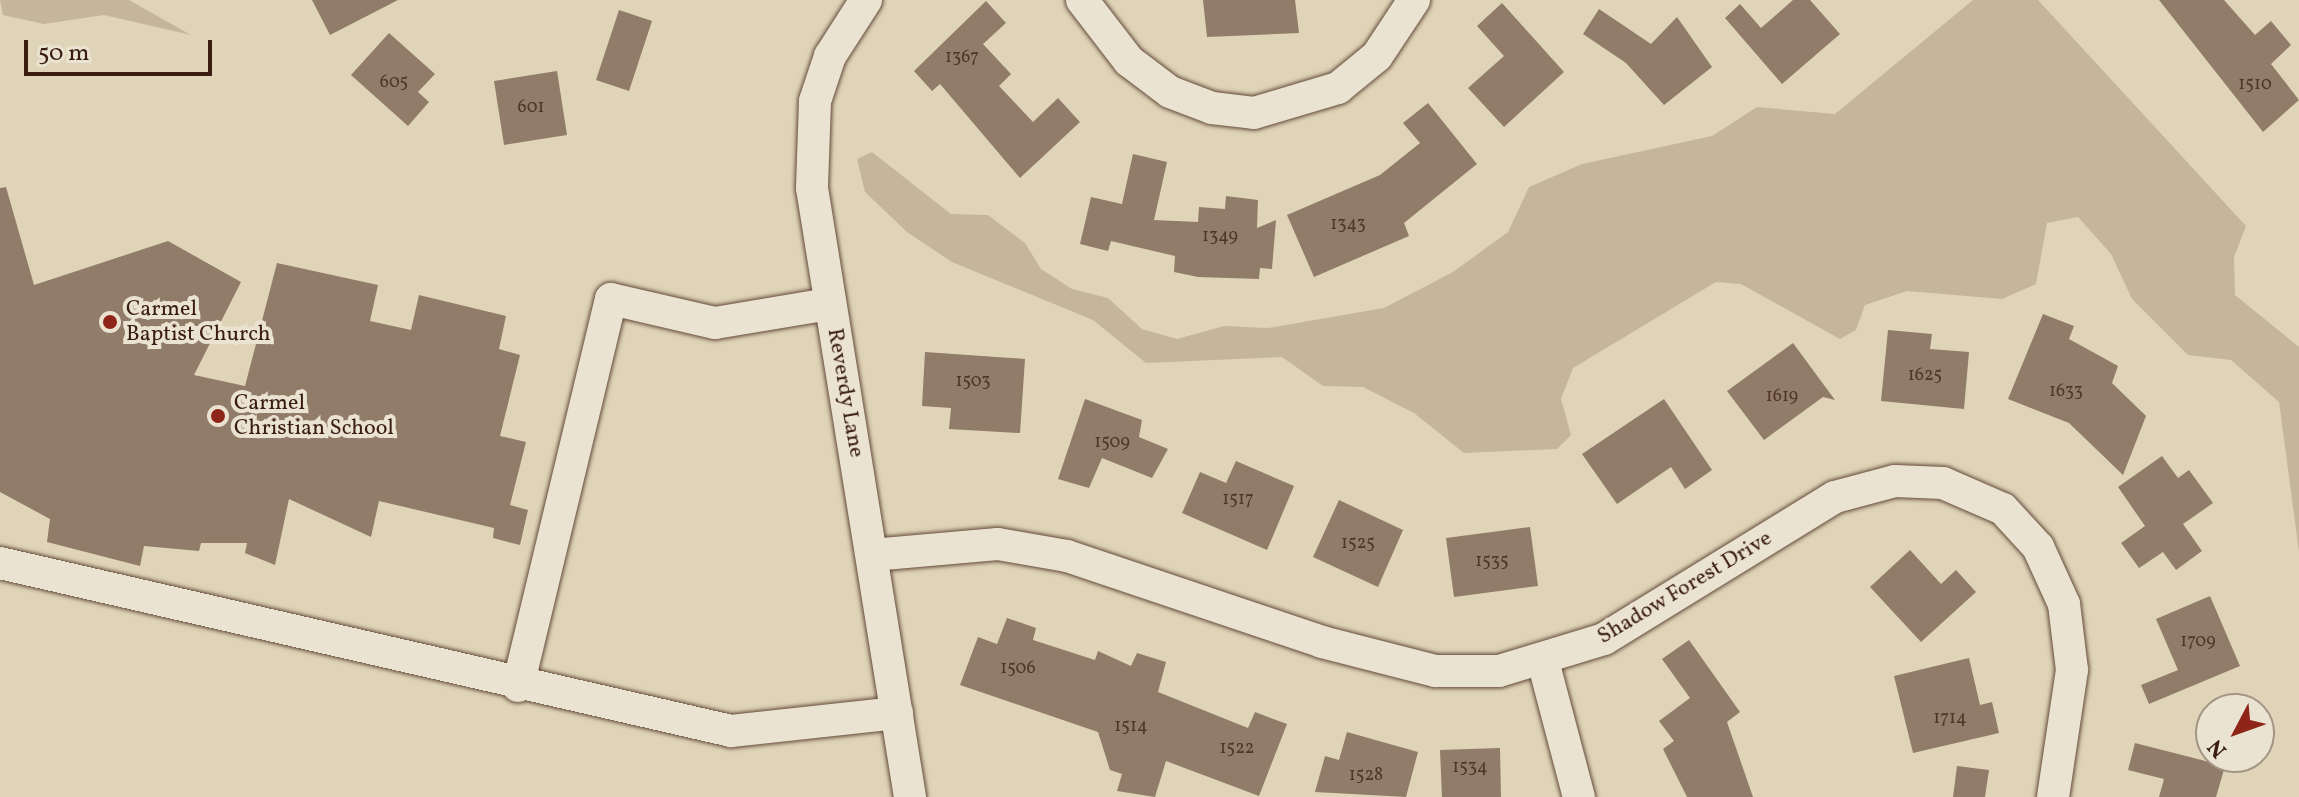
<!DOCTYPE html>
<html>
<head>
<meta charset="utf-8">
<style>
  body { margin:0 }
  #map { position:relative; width:2299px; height:797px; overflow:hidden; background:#e0d4b8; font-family:Vollkorn,serif }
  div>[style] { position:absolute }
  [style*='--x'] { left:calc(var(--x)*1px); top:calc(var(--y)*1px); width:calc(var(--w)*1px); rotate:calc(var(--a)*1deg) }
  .green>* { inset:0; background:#c4b59c }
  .building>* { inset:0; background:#907c68 }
  .roads { filter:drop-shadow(0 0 2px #644b3b) drop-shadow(0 0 2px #644b3b) }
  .minor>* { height:32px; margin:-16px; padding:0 16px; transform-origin:16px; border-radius:16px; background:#ebe3d1 }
  .dots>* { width:22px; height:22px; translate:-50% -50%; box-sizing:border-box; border:4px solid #ebe3d1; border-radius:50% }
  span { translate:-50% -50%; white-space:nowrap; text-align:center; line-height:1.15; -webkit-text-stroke:8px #ebe3d1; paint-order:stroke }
  .number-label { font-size:18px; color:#503527 }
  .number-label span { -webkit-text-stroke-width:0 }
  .poi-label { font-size:22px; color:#3a1d11 }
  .left { translate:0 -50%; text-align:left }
  .street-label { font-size:22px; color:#3a1d11 }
  .north { position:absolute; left:2195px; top:693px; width:80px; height:80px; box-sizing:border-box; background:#ebe3d1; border:2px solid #a49484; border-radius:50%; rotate:229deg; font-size:22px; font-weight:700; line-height:32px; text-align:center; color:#3a1d11 }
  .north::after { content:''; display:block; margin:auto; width:28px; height:36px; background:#8f2418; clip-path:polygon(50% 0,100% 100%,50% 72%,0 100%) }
  .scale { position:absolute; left:24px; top:40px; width:188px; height:36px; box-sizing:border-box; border:4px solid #3a1d11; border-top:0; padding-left:10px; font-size:24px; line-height:28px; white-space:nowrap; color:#3a1d11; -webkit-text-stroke:6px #ebe3d1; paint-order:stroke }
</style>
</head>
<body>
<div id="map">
  <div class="green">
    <i style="clip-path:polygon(0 0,129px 0,191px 35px,104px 15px,44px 24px,3px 15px)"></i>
    <i style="clip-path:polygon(1973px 0,2038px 0,2246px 226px,2234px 257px,2235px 295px,2299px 347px,2299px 552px,2279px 402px,2231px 360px,2188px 355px,2132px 299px,2111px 254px,2078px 217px,2047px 223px,2036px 284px,2002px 299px,1907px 291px,1865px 305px,1856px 330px,1840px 339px,1741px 284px,1716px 282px,1573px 368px,1561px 399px,1571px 435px,1557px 449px,1464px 453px,1414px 413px,1363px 387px,1323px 386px,1282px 357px,1146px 363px,1093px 320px,952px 262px,907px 232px,865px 192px,857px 159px,872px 152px,951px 214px,988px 215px,1025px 243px,1041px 269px,1072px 289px,1108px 298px,1142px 329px,1177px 339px,1224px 326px,1268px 328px,1384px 308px,1453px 272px,1508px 232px,1529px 187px,1582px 164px,1712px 136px,1757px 107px,1835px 114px)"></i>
  </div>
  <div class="building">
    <i style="clip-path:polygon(312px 0,398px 0,330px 35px)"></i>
    <i style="clip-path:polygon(1203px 0,1295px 0,1299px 33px,1207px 37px)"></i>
    <i style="clip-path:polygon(1793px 0,1810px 0,1840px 34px,1782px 84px,1725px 18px,1740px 4px,1761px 28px)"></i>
    <i style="clip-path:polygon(2159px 0,2224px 0,2255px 35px,2271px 21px,2291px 45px,2271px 64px,2299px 100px,2263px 132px)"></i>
    <i style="clip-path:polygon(986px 1px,1006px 23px,983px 44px,1011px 74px,999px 86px,1033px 122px,1058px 98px,1080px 122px,1020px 178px,940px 84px,932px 91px,914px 71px)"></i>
    <i style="clip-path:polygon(1502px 3px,1564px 72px,1504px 127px,1468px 88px,1504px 56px,1477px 26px)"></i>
    <i style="clip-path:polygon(1599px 9px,1651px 44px,1677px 17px,1712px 67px,1664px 105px,1626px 63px,1583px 34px)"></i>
    <i style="clip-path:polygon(619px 10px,652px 21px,629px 91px,596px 80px)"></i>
    <i style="clip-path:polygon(389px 33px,435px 74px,418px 92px,429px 102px,408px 126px,351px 75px)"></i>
    <i style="clip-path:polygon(557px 71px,567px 135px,504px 145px,494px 81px)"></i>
    <i style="clip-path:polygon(1428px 103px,1477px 164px,1404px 223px,1409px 236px,1314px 277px,1287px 215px,1380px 175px,1420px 143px,1403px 123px)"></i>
    <i style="clip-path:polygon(1133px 154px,1167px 162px,1154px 220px,1198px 222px,1199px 207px,1225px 209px,1226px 196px,1258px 200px,1257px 228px,1276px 220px,1272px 269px,1260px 268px,1259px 279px,1198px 277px,1174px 272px,1175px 256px,1111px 241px,1108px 251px,1080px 244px,1091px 197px,1122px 204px)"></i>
    <i style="clip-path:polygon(6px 187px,34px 285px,168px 241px,241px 282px,194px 375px,245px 386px,277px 263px,378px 285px,370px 321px,411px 330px,419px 295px,506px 316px,499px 349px,520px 355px,500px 436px,526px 442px,510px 505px,528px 510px,520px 545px,493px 538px,494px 528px,379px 501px,371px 537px,289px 499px,275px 565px,245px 553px,247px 543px,201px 543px,199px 551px,144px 546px,140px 566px,47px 542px,50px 519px,0 492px,0 188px)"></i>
    <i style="clip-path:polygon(2043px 314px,2074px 326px,2069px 339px,2118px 366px,2112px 383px,2146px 416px,2123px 475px,2069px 423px,2008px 399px)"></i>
    <i style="clip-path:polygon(1888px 330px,1932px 334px,1930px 349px,1969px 352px,1964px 409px,1881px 401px)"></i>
    <i style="clip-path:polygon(1793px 343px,1835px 400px,1823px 397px,1764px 440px,1727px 391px)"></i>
    <i style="clip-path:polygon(925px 352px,1025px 359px,1020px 433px,949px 429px,951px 408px,922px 406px)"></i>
    <i style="clip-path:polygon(1085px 399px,1142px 420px,1139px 437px,1168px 449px,1152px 478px,1102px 458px,1089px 488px,1058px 479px)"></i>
    <i style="clip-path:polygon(1664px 399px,1712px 470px,1685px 489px,1671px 467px,1617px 504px,1582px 454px)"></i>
    <i style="clip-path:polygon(2162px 456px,2178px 478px,2189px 470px,2213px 503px,2183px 524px,2202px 551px,2176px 570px,2163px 552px,2139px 568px,2121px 543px,2145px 526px,2118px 487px)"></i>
    <i style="clip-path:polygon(1236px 461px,1294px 486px,1267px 550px,1182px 513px,1200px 472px,1226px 483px)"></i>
    <i style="clip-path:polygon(1339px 500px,1403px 530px,1378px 587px,1313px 557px)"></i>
    <i style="clip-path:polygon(1530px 527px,1538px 586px,1454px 597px,1446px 538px)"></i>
    <i style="clip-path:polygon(1910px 550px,1941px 584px,1956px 570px,1976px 592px,1921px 642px,1870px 587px)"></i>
    <i style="clip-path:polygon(2210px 596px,2240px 666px,2149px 704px,2141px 685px,2178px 670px,2156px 619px)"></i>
    <i style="clip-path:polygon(1007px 618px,1036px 628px,1033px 640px,1095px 660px,1098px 651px,1131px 666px,1137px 653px,1166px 662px,1158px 692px,1248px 728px,1255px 712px,1287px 724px,1259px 796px,1166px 761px,1155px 797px,1117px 791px,1122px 774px,1110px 770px,1098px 732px,960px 685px,978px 637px,997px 644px)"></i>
    <i style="clip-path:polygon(1689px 640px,1740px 712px,1727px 722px,1753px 797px,1687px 797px,1663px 749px,1674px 741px,1659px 721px,1690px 698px,1662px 659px)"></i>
    <i style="clip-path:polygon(1969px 658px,1980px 705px,1992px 702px,1999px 733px,1913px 753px,1894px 676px)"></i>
    <i style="clip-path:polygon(1347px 732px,1418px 752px,1406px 797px,1315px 792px,1325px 756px,1339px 760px)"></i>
    <i style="clip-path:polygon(2135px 743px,2225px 766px,2216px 797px,2159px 797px,2164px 779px,2128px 770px)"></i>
    <i style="clip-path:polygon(1500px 748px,1501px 797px,1442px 797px,1440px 750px)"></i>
    <i style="clip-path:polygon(1957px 766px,1989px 770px,1985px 797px,1953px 797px)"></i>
  </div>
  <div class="roads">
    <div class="minor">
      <i style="--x:866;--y:0;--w:67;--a:122.7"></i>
      <i style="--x:830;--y:56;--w:47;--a:108.4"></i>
      <i style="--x:815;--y:101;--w:87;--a:92"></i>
      <i style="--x:812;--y:188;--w:617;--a:80.86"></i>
      <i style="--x:1082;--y:0;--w:77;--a:52.4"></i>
      <i style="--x:1129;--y:61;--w:51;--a:37.1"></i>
      <i style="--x:1170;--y:92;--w:45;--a:20.9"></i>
      <i style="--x:1212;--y:108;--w:42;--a:6.8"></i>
      <i style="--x:1254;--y:113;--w:88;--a:-16.6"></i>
      <i style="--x:1338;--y:88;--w:50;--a:-39.4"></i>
      <i style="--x:1377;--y:56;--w:67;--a:-56.5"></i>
      <i style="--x:872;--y:555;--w:126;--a:-5"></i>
      <i style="--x:998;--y:544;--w:70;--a:9.9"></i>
      <i style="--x:1067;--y:556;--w:269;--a:18.6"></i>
      <i style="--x:1322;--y:642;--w:117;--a:14.4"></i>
      <i style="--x:1435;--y:671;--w:64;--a:0"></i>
      <i style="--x:1499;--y:671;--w:110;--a:-16.9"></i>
      <i style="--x:1604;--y:639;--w:271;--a:-31.6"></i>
      <i style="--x:1835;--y:497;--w:62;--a:-14.9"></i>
      <i style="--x:1895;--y:481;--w:48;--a:2.4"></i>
      <i style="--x:1943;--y:483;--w:65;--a:23.4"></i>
      <i style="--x:2003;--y:509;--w:52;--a:47.4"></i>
      <i style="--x:2038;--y:547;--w:63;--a:65.5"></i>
      <i style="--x:2064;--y:604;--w:66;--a:83.1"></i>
      <i style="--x:2072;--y:670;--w:128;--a:98.5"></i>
      <i style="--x:0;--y:563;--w:750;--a:12.94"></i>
      <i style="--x:731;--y:731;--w:167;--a:-6.2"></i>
      <i style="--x:1543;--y:661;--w:141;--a:75.2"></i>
      <i style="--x:518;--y:686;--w:398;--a:-76.5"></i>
      <i style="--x:611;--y:299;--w:107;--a:13"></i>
      <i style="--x:715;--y:323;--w:116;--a:-9.5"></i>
    </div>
  </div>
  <div class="dots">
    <i style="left:110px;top:322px;background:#8f2418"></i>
    <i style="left:218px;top:416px;background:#8f2418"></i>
  </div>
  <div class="number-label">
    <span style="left:962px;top:58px">1367</span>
    <span style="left:394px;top:83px">605</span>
    <span style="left:2255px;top:85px">1510</span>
    <span style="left:531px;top:108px">601</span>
    <span style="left:1348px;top:225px">1343</span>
    <span style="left:1220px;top:237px">1349</span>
    <span style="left:1925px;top:376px">1625</span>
    <span style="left:973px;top:382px">1503</span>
    <span style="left:2066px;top:392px">1633</span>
    <span style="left:1782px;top:397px">1619</span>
    <span style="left:1112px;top:443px">1509</span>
    <span style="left:1238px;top:500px">1517</span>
    <span style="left:1358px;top:544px">1525</span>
    <span style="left:1492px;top:562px">1535</span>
    <span style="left:2198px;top:642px">1709</span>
    <span style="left:1018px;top:669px">1506</span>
    <span style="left:1950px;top:719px">1714</span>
    <span style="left:1131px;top:727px">1514</span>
    <span style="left:1237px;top:749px">1522</span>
    <span style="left:1470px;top:768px">1534</span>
    <span style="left:1366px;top:776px">1528</span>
  </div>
  <div class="poi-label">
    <span class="left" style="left:126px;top:322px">Carmel<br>Baptist Church</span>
    <span class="left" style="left:234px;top:416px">Carmel<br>Christian School</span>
  </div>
  <div class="street-label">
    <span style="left:845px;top:393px;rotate:80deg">Reverdy Lane</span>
    <span style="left:1685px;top:588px;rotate:-31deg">Shadow Forest Drive</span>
  </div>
  <div class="north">N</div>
  <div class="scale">50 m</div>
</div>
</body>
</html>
